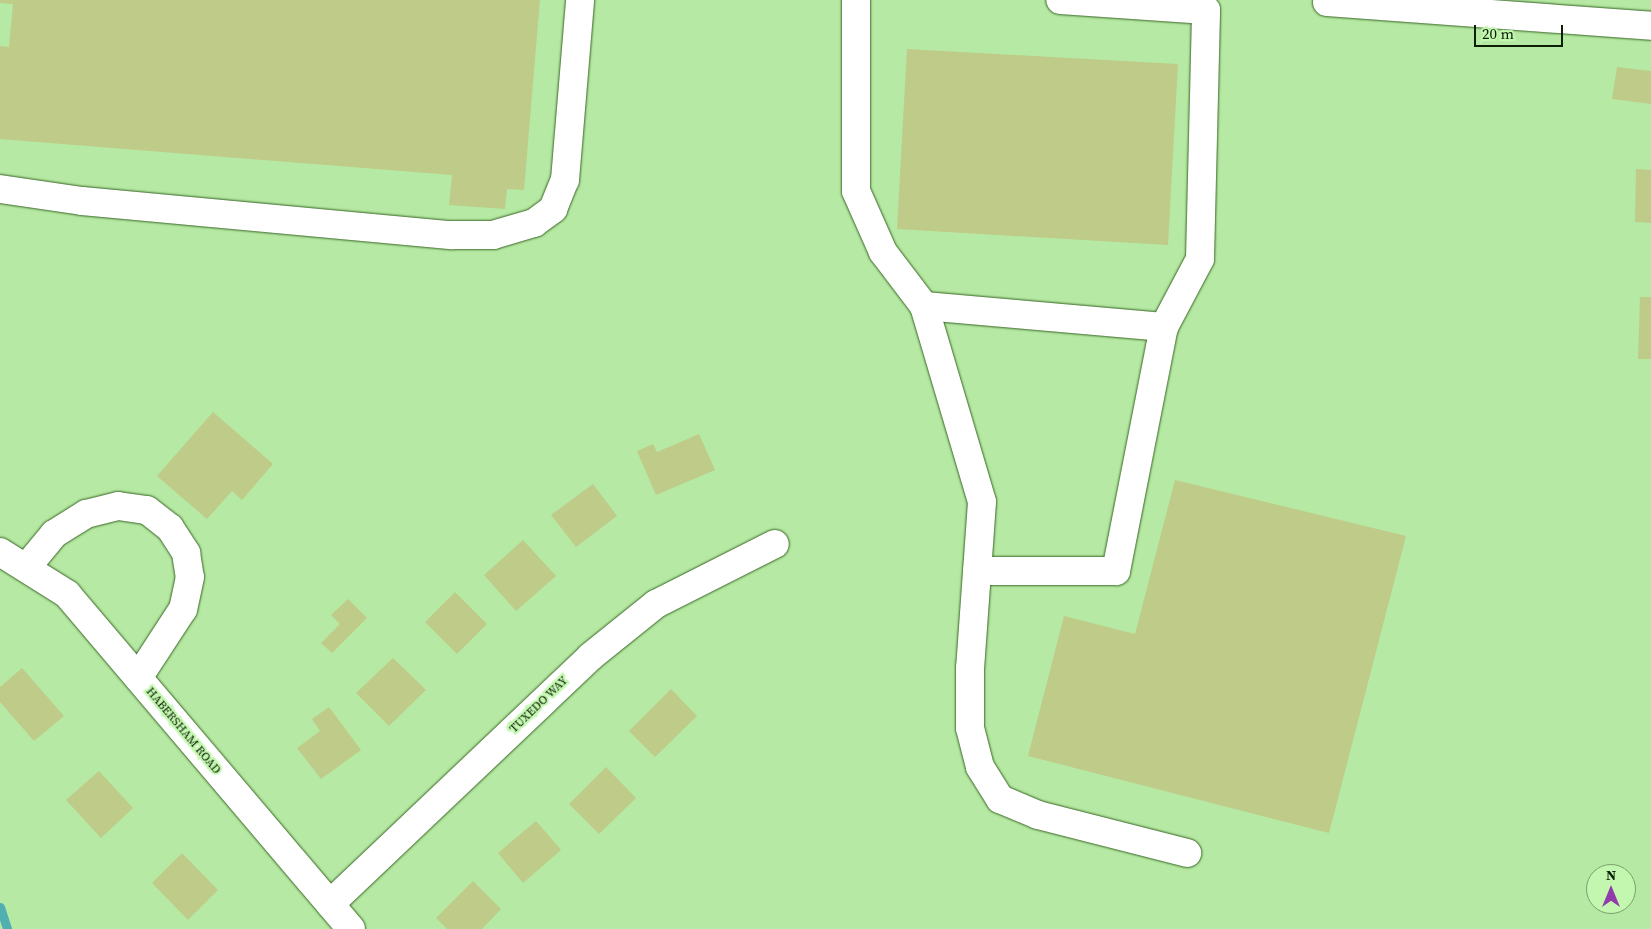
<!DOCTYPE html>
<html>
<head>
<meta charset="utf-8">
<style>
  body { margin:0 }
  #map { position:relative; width:1651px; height:929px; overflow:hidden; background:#b6e9a3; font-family:"Source Serif 4",serif }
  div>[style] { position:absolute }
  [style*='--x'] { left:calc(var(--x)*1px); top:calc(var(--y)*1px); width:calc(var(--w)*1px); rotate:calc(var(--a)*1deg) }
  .stream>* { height:9px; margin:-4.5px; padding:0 4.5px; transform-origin:4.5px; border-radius:4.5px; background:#51afb1 }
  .building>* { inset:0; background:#becb89 }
  .roads { filter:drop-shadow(0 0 1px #386625) drop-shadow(0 0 1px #386625) }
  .minor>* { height:28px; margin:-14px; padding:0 14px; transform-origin:14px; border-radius:14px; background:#fff }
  span { translate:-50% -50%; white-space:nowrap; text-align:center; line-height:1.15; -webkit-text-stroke:4.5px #c3f7b0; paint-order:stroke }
  .street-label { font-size:12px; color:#0c1f05 }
  .north { position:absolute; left:1586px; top:864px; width:50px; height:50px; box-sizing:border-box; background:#c3f7b0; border:1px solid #7aa16c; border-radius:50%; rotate:0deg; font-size:14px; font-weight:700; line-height:20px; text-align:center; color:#0c1f05 }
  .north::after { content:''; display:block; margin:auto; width:18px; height:22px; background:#913caa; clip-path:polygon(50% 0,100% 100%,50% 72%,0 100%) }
  .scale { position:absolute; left:1474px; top:25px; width:89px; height:22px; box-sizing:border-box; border:2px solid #0c1f05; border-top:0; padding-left:6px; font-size:15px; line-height:18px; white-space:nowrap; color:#0c1f05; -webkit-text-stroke:4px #c3f7b0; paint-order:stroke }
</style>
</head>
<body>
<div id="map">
  <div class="stream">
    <i style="--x:0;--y:907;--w:23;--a:72"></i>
  </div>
  <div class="building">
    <i style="clip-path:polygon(0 0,540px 0,524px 190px,507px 189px,505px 209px,449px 205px,452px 175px,0 139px,0 46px,9px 47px,13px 4px,0 3px)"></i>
    <i style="clip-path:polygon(907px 49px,1178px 64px,1168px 245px,897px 229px)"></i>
    <i style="clip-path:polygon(1617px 67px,1651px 71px,1651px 104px,1612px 99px)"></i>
    <i style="clip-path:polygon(1636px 169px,1651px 170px,1651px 223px,1635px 222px)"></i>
    <i style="clip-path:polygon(1640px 297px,1651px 297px,1651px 359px,1638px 359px)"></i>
    <i style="clip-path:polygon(213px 412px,273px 464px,242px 500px,232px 491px,207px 519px,157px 476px)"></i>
    <i style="clip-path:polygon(699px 434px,715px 470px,656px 495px,637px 451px,653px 444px,657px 452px)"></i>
    <i style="clip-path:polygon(1175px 480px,1406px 536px,1329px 833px,1028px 756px,1064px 616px,1135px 634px)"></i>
    <i style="clip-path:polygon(593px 484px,617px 516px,576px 547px,551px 515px)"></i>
    <i style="clip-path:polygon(523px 540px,556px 576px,516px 611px,484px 575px)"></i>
    <i style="clip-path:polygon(455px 592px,487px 624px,457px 654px,425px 622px)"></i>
    <i style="clip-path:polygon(348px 599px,367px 618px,332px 653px,321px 643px,340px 624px,331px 615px)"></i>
    <i style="clip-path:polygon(393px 658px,426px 690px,389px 726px,356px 693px)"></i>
    <i style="clip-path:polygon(22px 668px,64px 716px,34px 741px,0 702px,0 687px)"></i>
    <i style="clip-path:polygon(671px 689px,697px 716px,655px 757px,629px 731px)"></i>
    <i style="clip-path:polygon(329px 707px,361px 750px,321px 779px,297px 748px,320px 731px,312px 719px)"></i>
    <i style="clip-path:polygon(606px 767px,636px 798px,599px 834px,569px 804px)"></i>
    <i style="clip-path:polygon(99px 771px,133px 808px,101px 838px,66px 800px)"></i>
    <i style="clip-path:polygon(536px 821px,561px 850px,523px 883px,498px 853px)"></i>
    <i style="clip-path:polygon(182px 853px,218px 890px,188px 920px,152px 883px)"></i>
    <i style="clip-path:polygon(473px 881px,501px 909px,482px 929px,447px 929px,436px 918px)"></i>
  </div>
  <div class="roads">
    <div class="minor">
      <i style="--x:856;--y:0;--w:191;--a:90"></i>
      <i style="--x:856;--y:191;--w:67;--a:66.1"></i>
      <i style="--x:883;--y:252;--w:68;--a:52.8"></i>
      <i style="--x:924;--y:306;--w:241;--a:5"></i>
      <i style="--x:1164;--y:327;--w:77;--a:-62.1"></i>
      <i style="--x:1200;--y:259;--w:249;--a:-88.6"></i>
      <i style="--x:1206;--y:10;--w:146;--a:-176.1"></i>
      <i style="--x:1327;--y:2;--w:325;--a:4.2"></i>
      <i style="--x:0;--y:189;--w:83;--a:8.3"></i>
      <i style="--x:82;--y:201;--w:372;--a:5.3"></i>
      <i style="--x:452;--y:235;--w:41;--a:0"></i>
      <i style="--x:493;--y:235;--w:43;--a:-16.3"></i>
      <i style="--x:534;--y:223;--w:24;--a:-36"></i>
      <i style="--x:553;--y:209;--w:31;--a:-68"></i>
      <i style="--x:565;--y:180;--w:181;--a:-85.2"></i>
      <i style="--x:924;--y:306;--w:204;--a:73.5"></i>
      <i style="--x:982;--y:502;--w:166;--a:94.1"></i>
      <i style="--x:970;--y:668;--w:60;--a:90"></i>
      <i style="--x:970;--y:728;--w:40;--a:75.6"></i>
      <i style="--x:980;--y:767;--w:38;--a:58"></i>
      <i style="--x:1000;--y:799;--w:41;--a:22.8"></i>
      <i style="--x:1038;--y:815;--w:154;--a:14.3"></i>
      <i style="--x:0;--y:552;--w:79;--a:32.1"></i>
      <i style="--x:67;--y:594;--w:439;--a:49.7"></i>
      <i style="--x:26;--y:568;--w:44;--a:-50.5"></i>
      <i style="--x:54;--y:534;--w:38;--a:-32"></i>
      <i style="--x:86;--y:514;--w:33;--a:-14"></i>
      <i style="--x:118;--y:506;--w:29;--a:8"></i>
      <i style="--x:147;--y:510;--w:29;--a:38"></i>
      <i style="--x:170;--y:528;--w:30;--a:57"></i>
      <i style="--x:186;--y:553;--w:24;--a:81"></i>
      <i style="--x:190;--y:577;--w:33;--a:102"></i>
      <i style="--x:183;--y:609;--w:82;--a:123.1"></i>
      <i style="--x:977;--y:571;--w:139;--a:0"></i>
      <i style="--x:1116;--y:571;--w:249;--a:-78.9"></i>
      <i style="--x:330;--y:904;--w:359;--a:-43.5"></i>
      <i style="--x:590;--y:657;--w:85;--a:-38.8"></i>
      <i style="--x:656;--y:604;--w:133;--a:-26.8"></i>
    </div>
  </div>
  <div class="street-label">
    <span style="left:539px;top:705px;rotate:-44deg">TUXEDO WAY</span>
    <span style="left:183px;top:731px;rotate:50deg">HABERSHAM ROAD</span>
  </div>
  <div class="north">N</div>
  <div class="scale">20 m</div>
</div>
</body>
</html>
